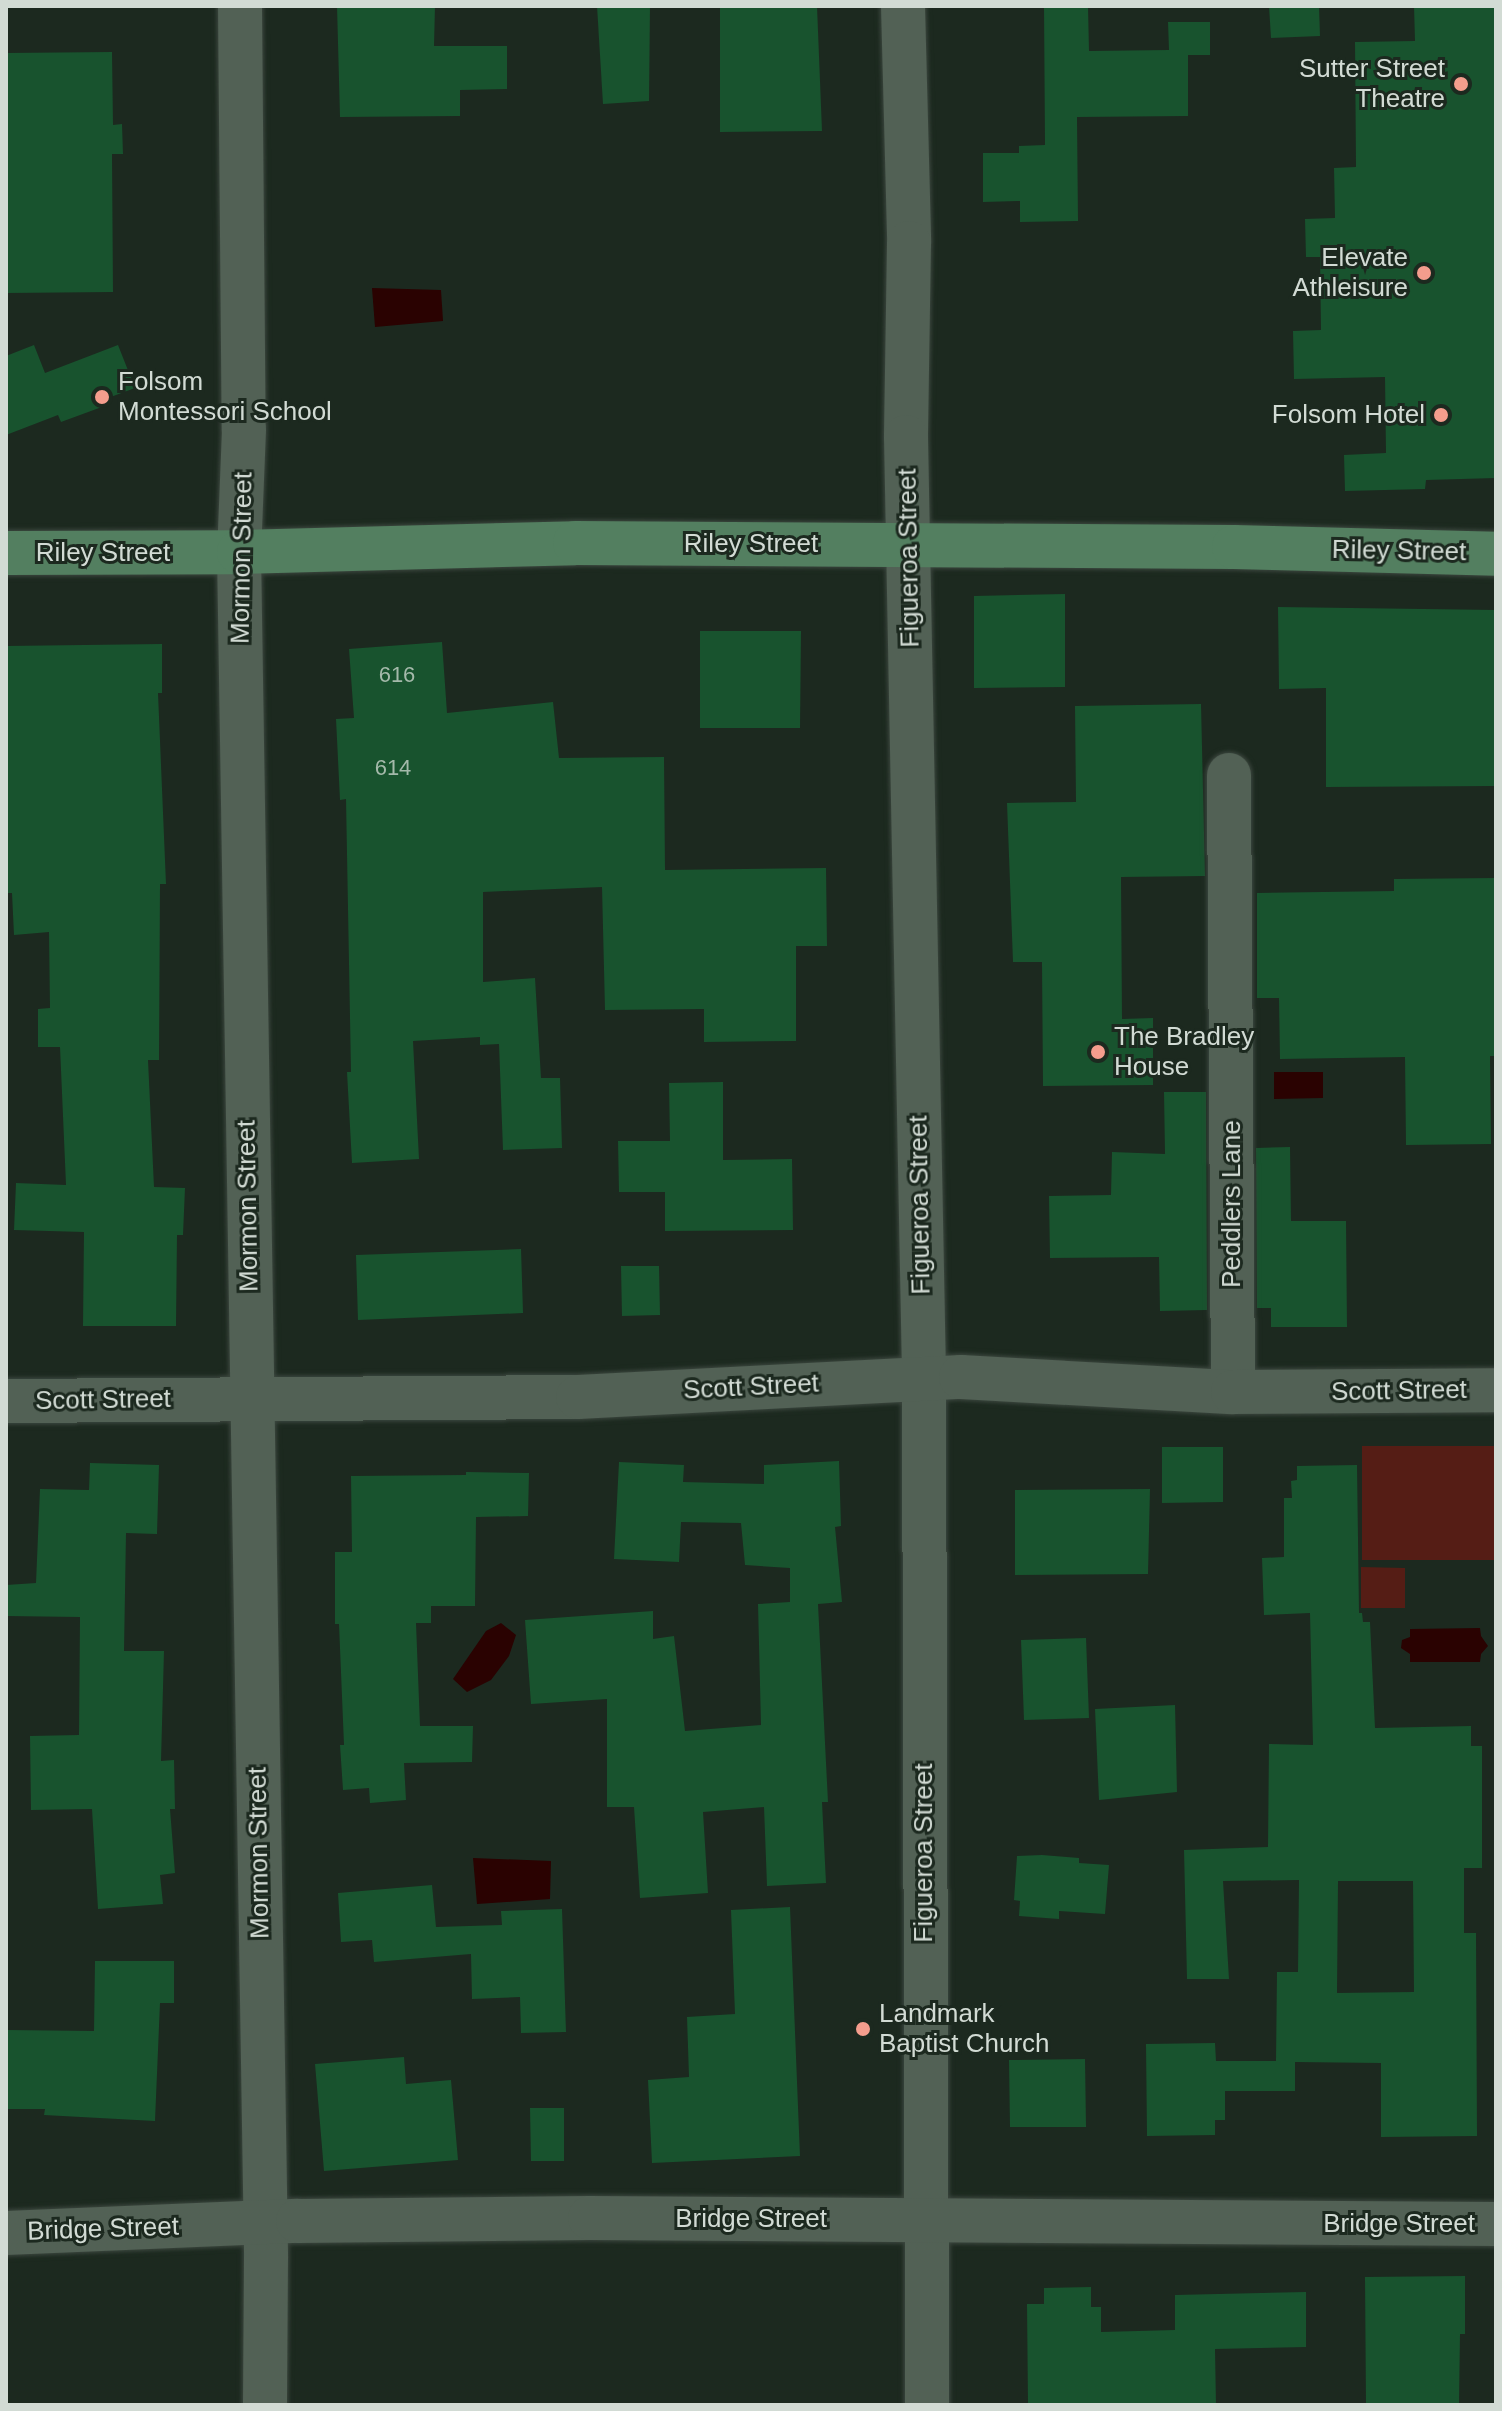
<!DOCTYPE html>
<html>
<head>
<meta charset="utf-8">
<style>
  body { margin:0 }
  #map { position:relative; width:1502px; height:2411px; overflow:hidden; background:#1c291f; font-family:Helvetica,sans-serif }
  div>[style] { position:absolute }
  [style*='--x'] { left:calc(var(--x)*1px); top:calc(var(--y)*1px); width:calc(var(--w)*1px); rotate:calc(var(--a)*1deg) }
  .green>* { inset:0; background:#551d15 }
  .water>* { inset:0; background:#2a0201 }
  .building>* { inset:0; background:#18532e }
  .roads { filter:drop-shadow(0 0 2px #3b463e) drop-shadow(0 0 2px #3b463e) }
  .minor>* { height:44px; margin:-22px; padding:0 22px; transform-origin:22px; border-radius:22px; background:#526155 }
  .primary>* { height:44px; margin:-22px; padding:0 22px; transform-origin:22px; border-radius:22px; background:#537f60 }
  .dots>* { width:22px; height:22px; translate:-50% -50%; box-sizing:border-box; border:4px solid #1c291f; border-radius:50% }
  span { translate:-50% -50%; white-space:nowrap; text-align:center; line-height:1.15; -webkit-text-stroke:6px #1c291f; paint-order:stroke }
  .number-label { font-size:22px; color:#a4b9aa }
  .number-label span { -webkit-text-stroke-width:0 }
  .poi-label { font-size:26px; color:#d2dbd4 }
  .right { translate:-100% -50%; text-align:right }
  .left { translate:0 -50%; text-align:left }
  .street-label { font-size:26px; color:#d2dbd4 }
  .frame { position:absolute; inset:0; border:8px solid #d2dbd4; pointer-events:none }
</style>
</head>
<body>
<div id="map">
  <div class="green">
    <i style="clip-path:polygon(1362px 1446px,1496px 1446px,1496px 1560px,1362px 1560px)"></i>
    <i style="clip-path:polygon(1361px 1567px,1405px 1568px,1405px 1608px,1361px 1608px)"></i>
  </div>
  <div class="water">
    <i style="clip-path:polygon(372px 288px,441px 290px,443px 321px,375px 327px)"></i>
    <i style="clip-path:polygon(1274px 1072px,1323px 1072px,1323px 1098px,1274px 1099px)"></i>
    <i style="clip-path:polygon(501px 1623px,516px 1635px,509px 1656px,491px 1680px,467px 1692px,453px 1679px,486px 1631px)"></i>
    <i style="clip-path:polygon(1480px 1628px,1481px 1636px,1488px 1646px,1481px 1654px,1480px 1662px,1410px 1662px,1410px 1654px,1401px 1648px,1402px 1640px,1410px 1637px,1410px 1629px)"></i>
    <i style="clip-path:polygon(473px 1858px,551px 1861px,550px 1899px,477px 1904px)"></i>
  </div>
  <div class="building">
    <i style="clip-path:polygon(337px 6px,435px 6px,434px 46px,507px 46px,507px 89px,460px 90px,460px 116px,340px 117px)"></i>
    <i style="clip-path:polygon(597px 6px,650px 6px,649px 101px,603px 104px)"></i>
    <i style="clip-path:polygon(720px 6px,817px 6px,822px 131px,720px 132px)"></i>
    <i style="clip-path:polygon(1044px 6px,1088px 6px,1089px 51px,1169px 50px,1168px 22px,1210px 22px,1210px 55px,1188px 55px,1188px 116px,1077px 117px,1078px 221px,1020px 222px,1020px 201px,983px 202px,983px 153px,1019px 153px,1019px 146px,1045px 145px)"></i>
    <i style="clip-path:polygon(1269px 6px,1319px 6px,1320px 36px,1271px 38px)"></i>
    <i style="clip-path:polygon(1414px 6px,1496px 6px,1496px 478px,1426px 480px,1425px 489px,1345px 491px,1344px 455px,1386px 453px,1385px 377px,1294px 379px,1293px 331px,1321px 330px,1320px 257px,1306px 257px,1305px 219px,1335px 218px,1334px 168px,1356px 167px,1355px 42px,1415px 41px)"></i>
    <i style="clip-path:polygon(112px 52px,113px 125px,122px 124px,123px 154px,112px 154px,113px 292px,6px 293px,6px 53px)"></i>
    <i style="clip-path:polygon(34px 345px,45px 373px,118px 345px,135px 388px,108px 398px,110px 404px,61px 422px,58px 415px,6px 435px,6px 356px)"></i>
    <i style="clip-path:polygon(1065px 594px,1065px 687px,974px 688px,974px 596px)"></i>
    <i style="clip-path:polygon(1278px 607px,1496px 610px,1496px 786px,1326px 787px,1326px 688px,1279px 689px)"></i>
    <i style="clip-path:polygon(700px 631px,801px 631px,800px 728px,700px 728px)"></i>
    <i style="clip-path:polygon(442px 642px,447px 713px,553px 702px,559px 758px,664px 757px,665px 870px,826px 868px,827px 946px,796px 946px,796px 1041px,704px 1042px,704px 1009px,605px 1010px,602px 887px,483px 892px,483px 982px,535px 978px,541px 1078px,560px 1078px,562px 1148px,503px 1150px,499px 1044px,480px 1045px,480px 1037px,413px 1041px,419px 1159px,352px 1163px,347px 1072px,351px 1072px,346px 799px,340px 800px,336px 719px,354px 718px,349px 649px)"></i>
    <i style="clip-path:polygon(162px 644px,162px 693px,158px 693px,166px 884px,160px 884px,159px 1060px,148px 1060px,154px 1187px,185px 1188px,183px 1235px,177px 1235px,176px 1326px,83px 1326px,84px 1232px,14px 1230px,16px 1183px,66px 1185px,60px 1047px,38px 1047px,38px 1009px,50px 1008px,49px 932px,14px 935px,12px 893px,6px 893px,6px 646px)"></i>
    <i style="clip-path:polygon(1201px 704px,1205px 876px,1121px 877px,1122px 1019px,1153px 1018px,1153px 1085px,1043px 1086px,1042px 962px,1013px 962px,1007px 803px,1076px 802px,1075px 706px)"></i>
    <i style="clip-path:polygon(1496px 878px,1496px 1056px,1490px 1056px,1491px 1144px,1406px 1145px,1405px 1057px,1280px 1059px,1279px 998px,1257px 998px,1257px 893px,1394px 891px,1394px 879px)"></i>
    <i style="clip-path:polygon(723px 1082px,723px 1160px,792px 1159px,793px 1230px,665px 1231px,665px 1192px,619px 1192px,618px 1141px,670px 1141px,669px 1083px)"></i>
    <i style="clip-path:polygon(1164px 1092px,1206px 1092px,1207px 1310px,1160px 1311px,1159px 1257px,1050px 1258px,1049px 1196px,1111px 1195px,1112px 1152px,1165px 1154px)"></i>
    <i style="clip-path:polygon(1290px 1147px,1291px 1221px,1346px 1221px,1347px 1327px,1271px 1327px,1271px 1308px,1257px 1308px,1256px 1148px)"></i>
    <i style="clip-path:polygon(521px 1249px,523px 1313px,358px 1320px,356px 1255px)"></i>
    <i style="clip-path:polygon(621px 1266px,659px 1266px,660px 1315px,622px 1316px)"></i>
    <i style="clip-path:polygon(1162px 1447px,1223px 1447px,1223px 1502px,1162px 1503px)"></i>
    <i style="clip-path:polygon(839px 1461px,841px 1526px,835px 1527px,842px 1602px,818px 1604px,828px 1802px,822px 1802px,826px 1883px,767px 1886px,764px 1807px,703px 1812px,708px 1893px,640px 1898px,634px 1807px,607px 1807px,607px 1699px,531px 1704px,525px 1620px,653px 1611px,653px 1639px,674px 1636px,685px 1731px,761px 1725px,758px 1604px,790px 1602px,790px 1568px,745px 1565px,741px 1523px,681px 1522px,679px 1562px,614px 1559px,619px 1462px,684px 1465px,683px 1482px,764px 1484px,764px 1465px)"></i>
    <i style="clip-path:polygon(90px 1463px,159px 1465px,157px 1534px,126px 1533px,124px 1651px,164px 1651px,161px 1761px,174px 1760px,175px 1809px,170px 1809px,175px 1873px,160px 1875px,163px 1904px,98px 1909px,92px 1809px,31px 1810px,30px 1736px,79px 1735px,80px 1617px,6px 1616px,6px 1585px,36px 1583px,40px 1489px,89px 1490px)"></i>
    <i style="clip-path:polygon(evenodd,1357px 1465px,1359px 1613px,1362px 1613px,1363px 1622px,1370px 1622px,1375px 1728px,1471px 1726px,1471px 1746px,1482px 1746px,1482px 1868px,1464px 1868px,1464px 1933px,1476px 1933px,1477px 2136px,1381px 2137px,1381px 2063px,1295px 2062px,1295px 2091px,1225px 2091px,1225px 2120px,1215px 2120px,1215px 2135px,1147px 2136px,1146px 2044px,1215px 2043px,1216px 2061px,1276px 2061px,1277px 1972px,1298px 1972px,1299px 1880px,1223px 1881px,1229px 1979px,1187px 1979px,1184px 1850px,1268px 1847px,1269px 1744px,1313px 1745px,1310px 1613px,1264px 1615px,1262px 1558px,1284px 1557px,1284px 1498px,1292px 1498px,1291px 1481px,1297px 1480px,1297px 1466px,1357px 1465px,1338px 1881px,1413px 1881px,1414px 1992px,1337px 1993px,1338px 1881px)"></i>
    <i style="clip-path:polygon(466px 1472px,529px 1473px,528px 1516px,476px 1517px,475px 1606px,431px 1606px,431px 1623px,416px 1623px,420px 1726px,473px 1726px,472px 1762px,404px 1763px,406px 1800px,370px 1803px,369px 1788px,343px 1790px,340px 1745px,344px 1745px,339px 1624px,335px 1624px,335px 1552px,352px 1552px,351px 1476px,466px 1475px)"></i>
    <i style="clip-path:polygon(1150px 1489px,1148px 1574px,1015px 1575px,1015px 1490px)"></i>
    <i style="clip-path:polygon(1086px 1638px,1089px 1718px,1024px 1720px,1021px 1640px)"></i>
    <i style="clip-path:polygon(1175px 1705px,1177px 1792px,1099px 1800px,1095px 1709px)"></i>
    <i style="clip-path:polygon(1042px 1855px,1079px 1858px,1079px 1863px,1109px 1865px,1105px 1914px,1059px 1911px,1059px 1919px,1019px 1916px,1020px 1901px,1014px 1900px,1017px 1856px)"></i>
    <i style="clip-path:polygon(432px 1885px,436px 1927px,502px 1925px,501px 1911px,562px 1909px,566px 2032px,521px 2033px,520px 1997px,472px 1999px,471px 1954px,374px 1962px,372px 1940px,341px 1942px,338px 1893px)"></i>
    <i style="clip-path:polygon(790px 1907px,800px 2156px,652px 2163px,648px 2080px,689px 2077px,687px 2017px,735px 2014px,731px 1910px)"></i>
    <i style="clip-path:polygon(95px 1961px,174px 1961px,174px 2003px,160px 2003px,155px 2121px,44px 2115px,45px 2109px,6px 2109px,6px 2030px,94px 2031px)"></i>
    <i style="clip-path:polygon(404px 2057px,406px 2084px,451px 2080px,458px 2160px,324px 2171px,315px 2064px)"></i>
    <i style="clip-path:polygon(1085px 2059px,1086px 2127px,1010px 2127px,1009px 2060px)"></i>
    <i style="clip-path:polygon(530px 2108px,564px 2108px,564px 2161px,531px 2161px)"></i>
    <i style="clip-path:polygon(1465px 2276px,1465px 2334px,1460px 2334px,1459px 2405px,1366px 2405px,1365px 2277px)"></i>
    <i style="clip-path:polygon(1091px 2287px,1091px 2307px,1101px 2307px,1101px 2332px,1175px 2330px,1175px 2295px,1306px 2292px,1306px 2347px,1215px 2349px,1216px 2405px,1028px 2405px,1027px 2304px,1044px 2304px,1044px 2288px)"></i>
  </div>
  <div class="roads">
    <div class="minor">
      <i style="--x:240;--y:6;--w:424;--a:89.5"></i>
      <i style="--x:244;--y:430;--w:122;--a:92.3"></i>
      <i style="--x:239;--y:552;--w:1706;--a:89.09"></i>
      <i style="--x:266;--y:2258;--w:147;--a:90.4"></i>
      <i style="--x:903;--y:6;--w:237;--a:88.5"></i>
      <i style="--x:909;--y:243;--w:194;--a:90.9"></i>
      <i style="--x:906;--y:437;--w:941;--a:88.9"></i>
      <i style="--x:924;--y:1378;--w:1027;--a:89.83"></i>
      <i style="--x:1229;--y:775;--w:617;--a:89.63"></i>
      <i style="--x:6;--y:1401;--w:572;--a:-0.4"></i>
      <i style="--x:578;--y:1397;--w:384;--a:-3"></i>
      <i style="--x:961;--y:1377;--w:272;--a:3.2"></i>
      <i style="--x:1233;--y:1392;--w:263;--a:-0.4"></i>
      <i style="--x:6;--y:2233;--w:292;--a:-2.4"></i>
      <i style="--x:298;--y:2221;--w:292;--a:-0.6"></i>
      <i style="--x:590;--y:2218;--w:906;--a:0.38"></i>
    </div>
    <div class="primary">
      <i style="--x:6;--y:553;--w:233;--a:-0.2"></i>
      <i style="--x:239;--y:552;--w:336;--a:-1.5"></i>
      <i style="--x:575;--y:543;--w:659;--a:0.35"></i>
      <i style="--x:1234;--y:547;--w:262;--a:1.5"></i>
    </div>
  </div>
  <div class="dots">
    <i style="left:1461px;top:84px;background:#f49d8d"></i>
    <i style="left:1424px;top:273px;background:#f49d8d"></i>
    <i style="left:102px;top:397px;background:#f49d8d"></i>
    <i style="left:1441px;top:415px;background:#f49d8d"></i>
    <i style="left:1098px;top:1052px;background:#f49d8d"></i>
    <i style="left:863px;top:2029px;background:#f49d8d"></i>
  </div>
  <div class="number-label">
    <span style="left:397px;top:675px">616</span>
    <span style="left:393px;top:768px">614</span>
  </div>
  <div class="poi-label">
    <span class="right" style="left:1445px;top:84px">Sutter Street<br>Theatre</span>
    <span class="right" style="left:1408px;top:273px">Elevate<br>Athleisure</span>
    <span class="left" style="left:118px;top:397px">Folsom<br>Montessori School</span>
    <span class="right" style="left:1425px;top:415px">Folsom Hotel</span>
    <span class="left" style="left:1114px;top:1052px">The Bradley<br>House</span>
    <span class="left" style="left:879px;top:2029px">Landmark<br>Baptist Church</span>
  </div>
  <div class="street-label">
    <span style="left:751px;top:544px">Riley Street</span>
    <span style="left:1399px;top:551px;rotate:1deg">Riley Street</span>
    <span style="left:103px;top:553px">Riley Street</span>
    <span style="left:242px;top:558px;rotate:-89deg">Mormon Street</span>
    <span style="left:909px;top:558px;rotate:-91deg">Figueroa Street</span>
    <span style="left:1232px;top:1204px;rotate:-90deg">Peddlers Lane</span>
    <span style="left:920px;top:1205px;rotate:-91deg">Figueroa Street</span>
    <span style="left:248px;top:1206px;rotate:-91deg">Mormon Street</span>
    <span style="left:751px;top:1387px;rotate:-3deg">Scott Street</span>
    <span style="left:1399px;top:1391px;rotate:-1deg">Scott Street</span>
    <span style="left:103px;top:1400px;rotate:-1deg">Scott Street</span>
    <span style="left:259px;top:1853px;rotate:-91deg">Mormon Street</span>
    <span style="left:924px;top:1853px;rotate:-90deg">Figueroa Street</span>
    <span style="left:751px;top:2219px">Bridge Street</span>
    <span style="left:1399px;top:2224px">Bridge Street</span>
    <span style="left:103px;top:2229px;rotate:-2deg">Bridge Street</span>
  </div>
  <div class="frame"></div>
</div>
</body>
</html>
